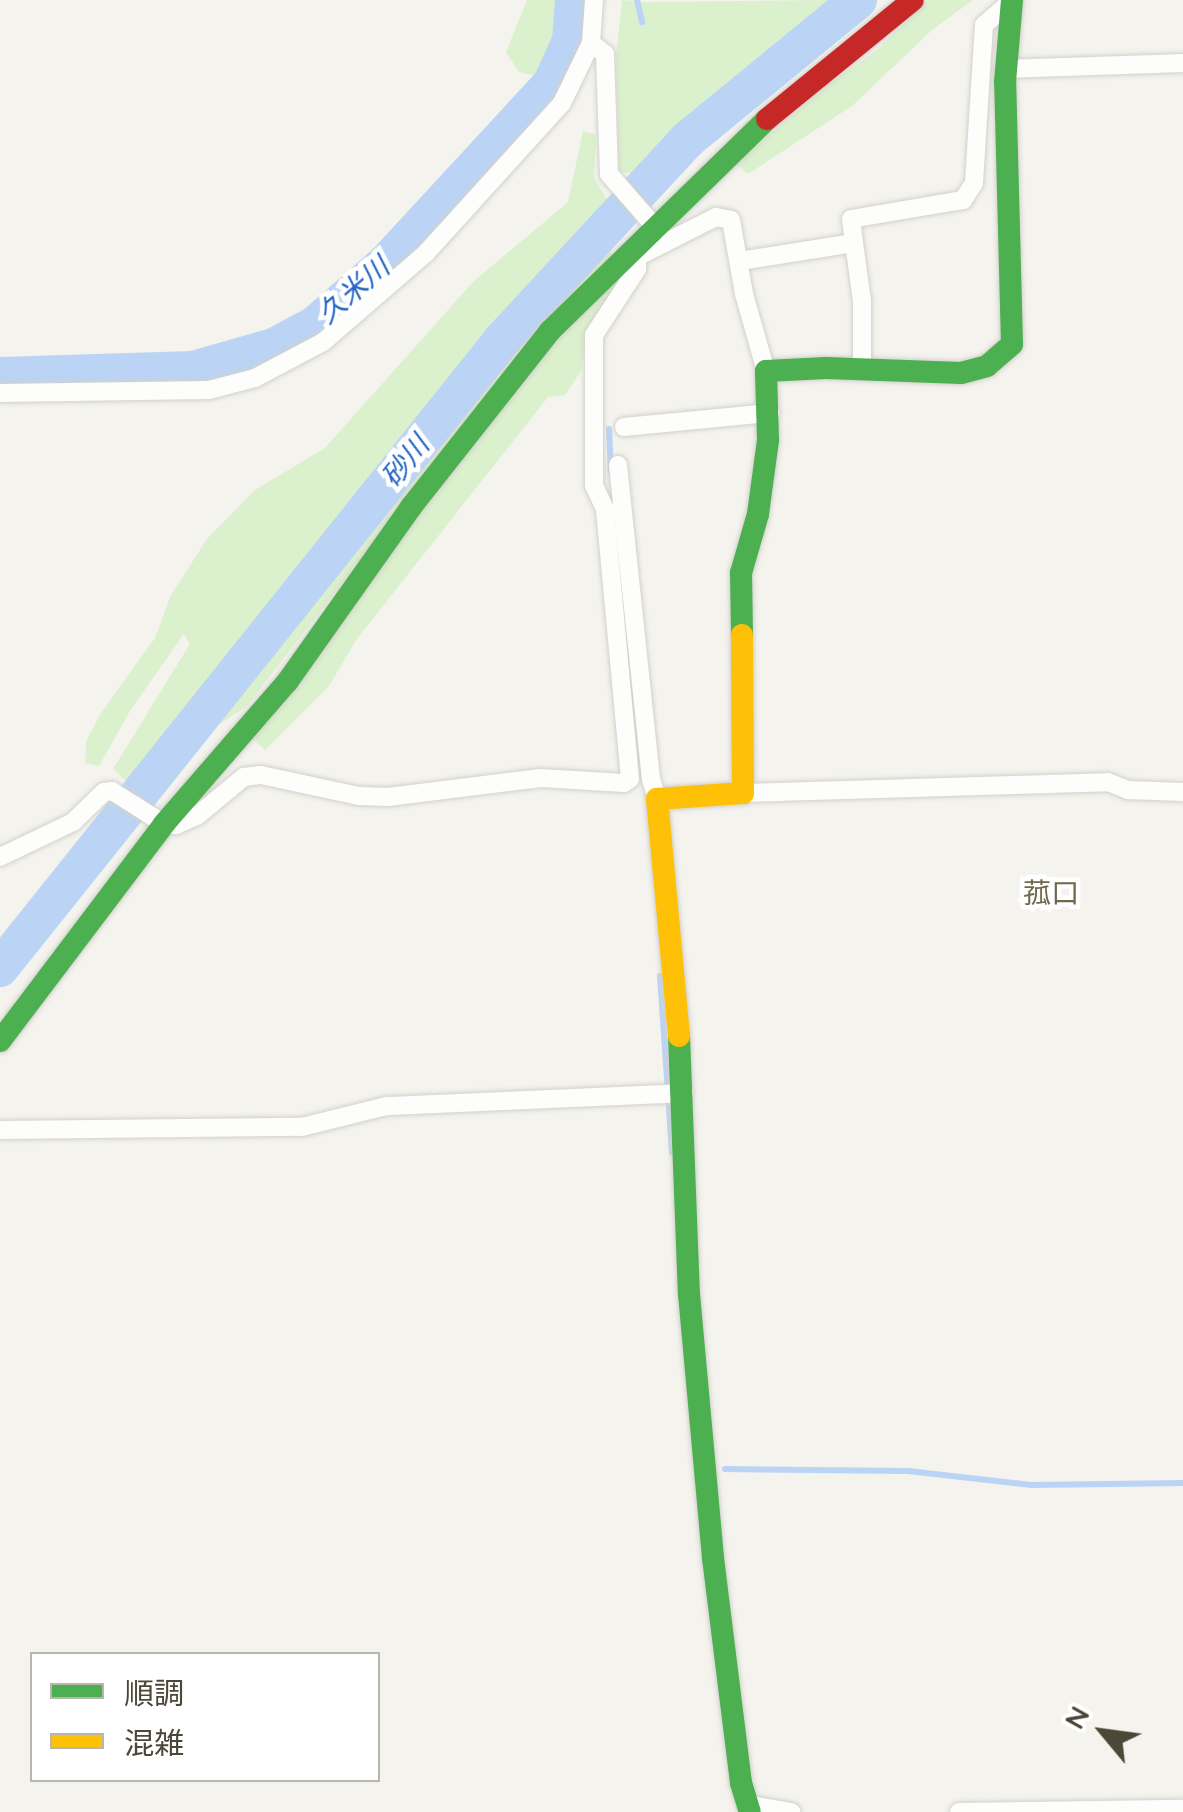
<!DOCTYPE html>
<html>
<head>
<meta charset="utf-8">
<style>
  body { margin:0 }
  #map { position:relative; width:1183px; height:1812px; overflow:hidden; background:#f4f3ee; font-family:Quicksand,"Noto Sans JP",sans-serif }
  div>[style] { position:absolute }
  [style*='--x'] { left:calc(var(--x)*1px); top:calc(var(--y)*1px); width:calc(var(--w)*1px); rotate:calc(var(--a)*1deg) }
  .green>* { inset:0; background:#dbf0cc }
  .stream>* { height:6px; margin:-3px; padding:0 3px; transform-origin:3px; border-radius:3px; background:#bbd4f5 }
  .river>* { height:38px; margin:-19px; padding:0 19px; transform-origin:19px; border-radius:19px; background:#bbd4f5 }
  .roads { filter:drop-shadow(0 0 2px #d2d1cb) drop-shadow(0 0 2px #d2d1cb) }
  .street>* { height:18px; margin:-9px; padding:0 9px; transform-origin:9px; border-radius:9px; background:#fdfdfc }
  .fast>* { height:22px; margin:-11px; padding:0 11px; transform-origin:11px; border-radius:11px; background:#4caf50 }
  .slow>* { height:22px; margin:-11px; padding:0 11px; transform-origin:11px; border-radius:11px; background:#ffc107 }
  .jam>* { height:22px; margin:-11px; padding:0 11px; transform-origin:11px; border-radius:11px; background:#c62828 }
  span { translate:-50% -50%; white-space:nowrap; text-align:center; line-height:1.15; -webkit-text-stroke:9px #fff; paint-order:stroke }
  .water-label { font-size:28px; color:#2364c5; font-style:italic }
  .neighbourhood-label { font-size:28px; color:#70684d }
  .legend { position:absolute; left:30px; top:1652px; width:350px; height:130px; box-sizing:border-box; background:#fff; border:2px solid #b7b6af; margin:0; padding:12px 18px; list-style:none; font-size:30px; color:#4c4837 }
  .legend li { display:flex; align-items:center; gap:20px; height:50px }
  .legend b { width:50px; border:2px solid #b7b6af }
  .north { position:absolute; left:1053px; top:1682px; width:100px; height:100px; -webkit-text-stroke:8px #fff; paint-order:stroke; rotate:299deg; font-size:28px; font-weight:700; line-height:40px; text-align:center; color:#4c4837 }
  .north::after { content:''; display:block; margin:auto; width:35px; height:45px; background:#4c4837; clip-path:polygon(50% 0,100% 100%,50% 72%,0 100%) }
</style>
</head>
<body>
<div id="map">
  <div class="green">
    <i style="clip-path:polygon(527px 0,568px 0,568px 22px,553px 59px,537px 76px,519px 72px,506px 52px)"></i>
    <i style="clip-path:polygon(622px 0,645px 2px,830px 0,769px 49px,640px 175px,619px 171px,616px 57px)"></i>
    <i style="clip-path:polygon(928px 0,973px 0,932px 30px,852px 106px,748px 174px,736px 164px,822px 89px,876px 51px)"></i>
    <i style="clip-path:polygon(583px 131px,596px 135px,594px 178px,611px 206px,611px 256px,402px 505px,247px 706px,129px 784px,113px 769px,190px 644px,184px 634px,131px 709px,99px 766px,85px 763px,86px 742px,101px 713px,155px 638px,171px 595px,207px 539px,255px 490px,325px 448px,473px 282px,568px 202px)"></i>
    <i style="clip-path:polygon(609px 283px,611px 293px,586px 339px,581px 371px,565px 395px,548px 397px,356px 640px,329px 686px,265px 750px,251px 737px,418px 511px,561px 332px)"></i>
  </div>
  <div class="stream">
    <i style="--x:637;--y:0;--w:23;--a:77"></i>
    <i style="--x:609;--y:429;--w:42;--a:87.3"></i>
    <i style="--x:660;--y:976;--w:177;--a:86.1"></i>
    <i style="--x:725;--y:1469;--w:183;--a:0.6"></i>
    <i style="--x:908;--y:1471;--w:124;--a:6.5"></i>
    <i style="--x:1031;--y:1485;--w:152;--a:-0.8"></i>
  </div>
  <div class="river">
    <i style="--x:0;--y:376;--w:193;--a:-1.8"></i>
    <i style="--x:193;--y:370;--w:84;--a:-15.9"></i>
    <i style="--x:274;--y:347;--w:47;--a:-28.2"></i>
    <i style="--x:315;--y:325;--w:96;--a:-41.2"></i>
    <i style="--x:387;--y:262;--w:243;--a:-47.3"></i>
    <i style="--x:552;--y:83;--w:46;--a:-65.7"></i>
    <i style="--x:571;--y:41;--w:41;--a:-85.8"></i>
    <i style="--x:0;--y:968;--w:804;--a:-51.36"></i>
    <i style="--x:502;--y:340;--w:272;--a:-47.2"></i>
    <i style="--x:687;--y:140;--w:221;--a:-39.3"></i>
  </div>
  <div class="roads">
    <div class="street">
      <i style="--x:591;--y:43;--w:18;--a:38"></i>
      <i style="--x:605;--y:54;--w:120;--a:88.1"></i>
      <i style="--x:609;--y:174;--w:70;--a:49"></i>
      <i style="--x:1005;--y:69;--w:178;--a:-1.9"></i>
      <i style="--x:854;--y:243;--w:59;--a:82.1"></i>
      <i style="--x:862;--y:301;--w:70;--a:90"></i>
      <i style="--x:637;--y:257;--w:89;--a:-26.9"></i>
      <i style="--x:716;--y:217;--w:15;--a:11"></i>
      <i style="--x:731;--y:220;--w:75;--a:80"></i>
      <i style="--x:744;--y:294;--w:80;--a:74.1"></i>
      <i style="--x:740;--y:261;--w:115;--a:-9"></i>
      <i style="--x:854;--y:243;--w:24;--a:-97"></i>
      <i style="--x:851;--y:219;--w:114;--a:-9.6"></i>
      <i style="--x:963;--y:200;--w:20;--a:-57"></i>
      <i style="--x:974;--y:183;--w:158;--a:-86.4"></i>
      <i style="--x:984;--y:25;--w:35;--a:-41"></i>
      <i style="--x:0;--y:393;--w:209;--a:-0.8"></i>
      <i style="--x:209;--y:390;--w:48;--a:-14.6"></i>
      <i style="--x:255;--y:378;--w:77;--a:-27.9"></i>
      <i style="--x:323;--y:342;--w:136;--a:-40.8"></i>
      <i style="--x:426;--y:253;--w:202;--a:-47.8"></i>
      <i style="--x:562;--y:103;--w:67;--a:-64.2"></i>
      <i style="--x:591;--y:43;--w:43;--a:-86"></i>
      <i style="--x:624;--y:427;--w:147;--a:-5.5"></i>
      <i style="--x:618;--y:465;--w:316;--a:84"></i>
      <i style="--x:651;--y:779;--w:21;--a:73"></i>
      <i style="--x:743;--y:793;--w:365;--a:-1.7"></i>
      <i style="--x:1108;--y:782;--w:22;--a:22"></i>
      <i style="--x:1128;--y:790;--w:55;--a:2.1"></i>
      <i style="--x:0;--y:857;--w:81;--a:-25.6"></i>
      <i style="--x:73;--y:822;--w:43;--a:-44.1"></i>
      <i style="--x:104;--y:792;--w:8;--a:-7"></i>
      <i style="--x:112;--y:791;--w:62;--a:32.4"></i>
      <i style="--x:164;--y:824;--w:12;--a:5"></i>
      <i style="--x:176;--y:825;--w:24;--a:-24"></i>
      <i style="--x:198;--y:815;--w:60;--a:-39.6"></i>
      <i style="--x:244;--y:777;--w:17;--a:-7"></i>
      <i style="--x:261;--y:775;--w:100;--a:12.1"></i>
      <i style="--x:359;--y:796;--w:29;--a:2"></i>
      <i style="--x:388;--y:797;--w:154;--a:-7.1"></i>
      <i style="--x:541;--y:778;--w:83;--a:3.4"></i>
      <i style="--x:624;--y:783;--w:7;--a:-34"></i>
      <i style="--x:630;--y:779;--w:271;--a:-95.3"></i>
      <i style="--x:605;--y:509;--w:26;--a:-115"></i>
      <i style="--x:594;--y:485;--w:150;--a:-90"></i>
      <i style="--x:594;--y:335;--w:79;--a:-56.9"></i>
      <i style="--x:637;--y:269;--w:24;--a:-90"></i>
      <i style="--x:0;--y:1130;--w:302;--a:-0.6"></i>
      <i style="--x:302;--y:1127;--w:88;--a:-13.9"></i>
      <i style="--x:387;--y:1106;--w:297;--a:-2.5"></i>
      <i style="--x:751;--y:1805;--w:41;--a:9.9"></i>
      <i style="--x:959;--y:1812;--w:224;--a:-0.8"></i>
    </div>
    <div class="fast">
      <i style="--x:742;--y:635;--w:62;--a:-90.9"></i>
      <i style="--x:741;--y:573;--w:61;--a:-73.9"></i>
      <i style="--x:758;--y:514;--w:75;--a:-82.3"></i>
      <i style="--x:768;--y:440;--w:69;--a:-91.7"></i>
      <i style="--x:766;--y:371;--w:60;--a:-2.9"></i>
      <i style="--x:826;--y:368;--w:135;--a:2.1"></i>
      <i style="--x:961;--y:373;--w:27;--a:-15"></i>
      <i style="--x:987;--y:366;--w:33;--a:-41"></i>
      <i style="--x:1012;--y:344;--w:262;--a:-91.5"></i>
      <i style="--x:1005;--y:82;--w:82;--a:-85.1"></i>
      <i style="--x:679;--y:1036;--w:258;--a:87.8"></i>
      <i style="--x:689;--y:1294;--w:265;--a:84.8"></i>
      <i style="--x:713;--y:1558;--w:227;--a:82.9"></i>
      <i style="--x:741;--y:1783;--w:30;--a:73"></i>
      <i style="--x:0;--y:1041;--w:272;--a:-52.9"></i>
      <i style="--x:164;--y:824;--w:189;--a:-49.1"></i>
      <i style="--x:288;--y:681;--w:213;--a:-54.7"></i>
      <i style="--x:411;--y:507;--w:224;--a:-51.7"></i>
      <i style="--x:550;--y:331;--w:303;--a:-44.3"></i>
    </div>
    <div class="slow">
      <i style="--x:679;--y:1036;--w:238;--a:-95.3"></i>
      <i style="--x:657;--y:799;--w:86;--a:-4"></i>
      <i style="--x:743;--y:793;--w:158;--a:-90.4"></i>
    </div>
    <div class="jam">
      <i style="--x:767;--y:119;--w:188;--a:-39.2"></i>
    </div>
  </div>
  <div class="water-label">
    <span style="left:353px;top:290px;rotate:-41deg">久米川</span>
    <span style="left:405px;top:461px;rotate:-51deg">砂川</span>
  </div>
  <div class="neighbourhood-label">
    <span style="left:1051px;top:893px">菰口</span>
  </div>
  <ul class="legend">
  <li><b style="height:12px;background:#4caf50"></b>順調</li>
  <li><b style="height:12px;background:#ffc107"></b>混雑</li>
  </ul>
  <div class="north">N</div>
</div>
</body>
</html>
